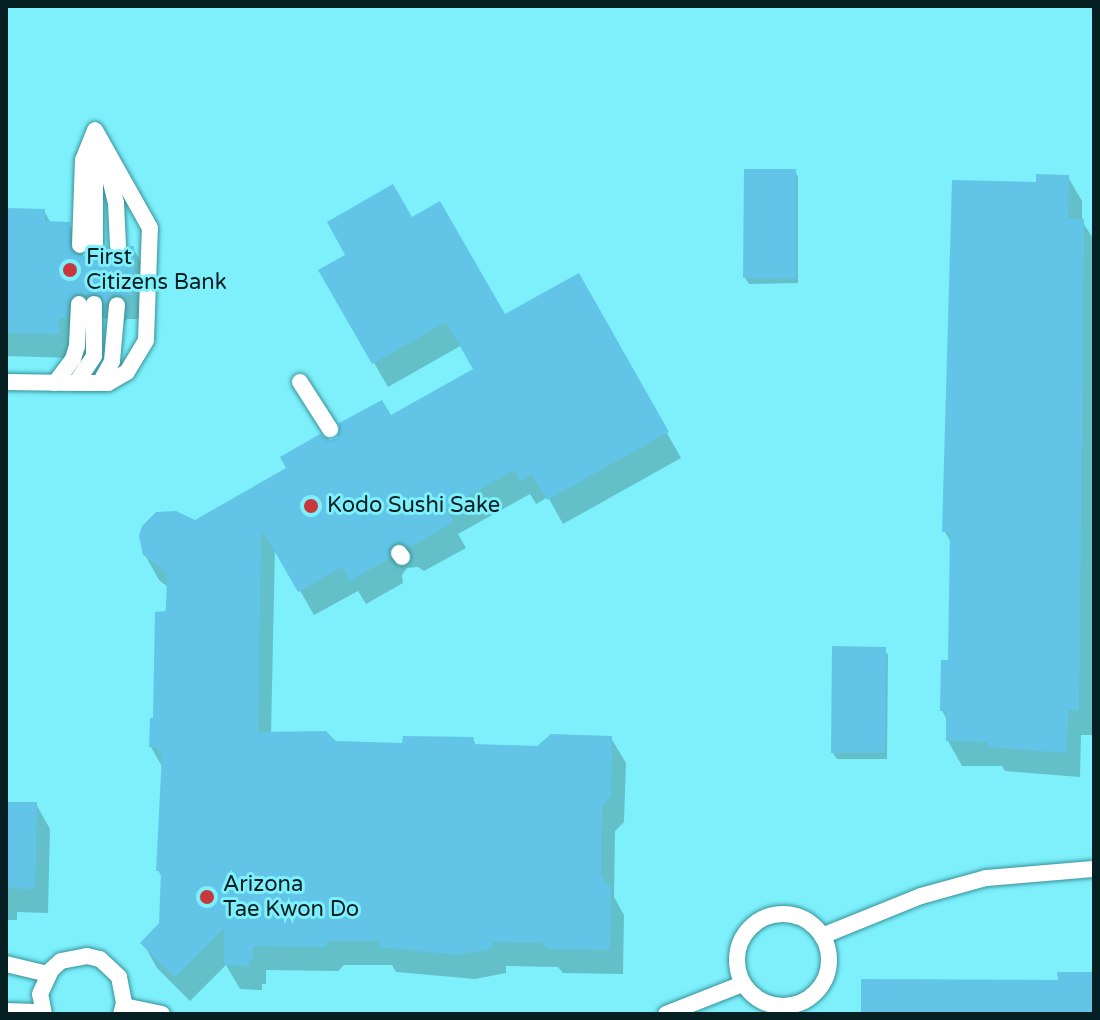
<!DOCTYPE html>
<html>
<head>
<meta charset="utf-8">
<style>
  body { margin:0 }
  #map { position:relative; width:1100px; height:1020px; overflow:hidden; background:#7df0fb; font-family:"Varela Round",sans-serif }
  div>[style] { position:absolute }
  [style*='--x'] { left:calc(var(--x)*1px); top:calc(var(--y)*1px); width:calc(var(--w)*1px); rotate:calc(var(--a)*1deg) }
  .shadow>* { inset:0; background:#0003 }
  .building>* { inset:0; background:#62c5e8 }
  .roads { filter:drop-shadow(0 0 2px #38919a) drop-shadow(0 0 2px #38919a) }
  .service>* { height:16px; margin:-8px; padding:0 8px; transform-origin:8px; border-radius:8px; background:#fff }
  .service>.ring { margin:-8px; padding:0; box-sizing:content-box; background:none; border:16px solid #fff; border-radius:50% }
  .dots>* { width:22px; height:22px; translate:-50% -50%; box-sizing:border-box; border:4px solid #7df0fb; border-radius:50% }
  span { translate:-50% -50%; white-space:nowrap; text-align:center; line-height:1.15; -webkit-text-stroke:6px #7df0fb; paint-order:stroke }
  .poi-label { font-size:22px; color:#061f22 }
  .left { translate:0 -50%; text-align:left }
  .frame { position:absolute; inset:0; border:8px solid #061f22; pointer-events:none }
</style>
</head>
<body>
<div id="map">
  <div class="shadow">
    <i style="clip-path:polygon(795px 171px,798px 177px,798px 283px,749px 284px,745px 278px)"></i>
    <i style="clip-path:polygon(1068px 177px,1082px 201px,1082px 221px,1094px 240px,1092px 735px,1081px 735px,1080px 777px,1005px 771px,1002px 766px,962px 766px,948px 741px,948px 722px,942px 710px,950px 662px,952px 544px,945px 532px,1038px 184px)"></i>
    <i style="clip-path:polygon(6px 210px,44px 211px,51px 223px,69px 224px,83px 249px,83px 257px,110px 255px,120px 259px,133px 248px,147px 273px,146px 319px,127px 319px,121px 327px,115px 318px,87px 319px,72px 358px,6px 356px)"></i>
    <i style="clip-path:polygon(411px 220px,504px 317px,578px 275px,681px 458px,563px 524px,548px 497px,536px 504px,530px 494px,458px 534px,466px 548px,424px 571px,418px 567px,407px 568px,402px 575px,403px 583px,366px 604px,358px 591px,314px 615px,275px 547px,271px 734px,335px 743px,404px 745px,473px 739px,476px 746px,538px 749px,611px 738px,626px 763px,624px 822px,615px 831px,614px 897px,624px 915px,623px 974px,563px 973px,558px 967px,506px 966px,506px 973px,475px 979px,396px 972px,392px 965px,344px 965px,338px 971px,266px 970px,266px 984px,262px 984px,262px 990px,240px 989px,226px 965px,190px 1001px,157px 968px,143px 943px,161px 924px,163px 879px,158px 870px,164px 770px,151px 747px,168px 587px,159px 580px,145px 555px,329px 442px,390px 418px,475px 369px,462px 345px,388px 387px,321px 271px)"></i>
    <i style="clip-path:polygon(884px 649px,888px 655px,887px 759px,837px 759px,833px 753px)"></i>
    <i style="clip-path:polygon(6px 799px,9px 804px,36px 804px,50px 829px,48px 913px,17px 912px,17px 920px,6px 920px)"></i>
  </div>
  <div class="building">
    <i style="clip-path:polygon(744px 169px,796px 169px,796px 278px,743px 278px)"></i>
    <i style="clip-path:polygon(1036px 174px,1069px 175px,1068px 218px,1084px 219px,1079px 711px,1068px 710px,1067px 753px,988px 747px,988px 742px,946px 741px,946px 711px,940px 711px,941px 660px,948px 660px,950px 532px,942px 532px,952px 180px,1036px 182px)"></i>
    <i style="clip-path:polygon(393px 184px,412px 217px,440px 201px,505px 314px,579px 273px,669px 432px,547px 500px,532px 474px,520px 481px,514px 470px,446px 509px,454px 522px,409px 548px,403px 543px,393px 544px,389px 549px,390px 558px,350px 581px,342px 567px,298px 592px,261px 528px,258px 732px,326px 731px,336px 741px,402px 743px,403px 736px,474px 737px,473px 744px,537px 746px,551px 734px,612px 736px,611px 797px,602px 805px,601px 876px,611px 888px,610px 950px,547px 949px,542px 943px,493px 942px,493px 948px,460px 955px,379px 947px,380px 941px,330px 941px,324px 947px,253px 946px,253px 960px,249px 960px,249px 966px,224px 965px,224px 928px,175px 977px,140px 943px,159px 923px,161px 871px,156px 871px,162px 754px,158px 754px,158px 748px,149px 747px,150px 718px,153px 718px,155px 612px,166px 611px,167px 572px,143px 555px,139px 536px,142px 526px,156px 512px,176px 511px,195px 520px,286px 468px,280px 457px,320px 434px,330px 440px,337px 438px,339px 423px,382px 400px,391px 415px,473px 369px,446px 322px,372px 364px,318px 270px,345px 255px,327px 222px)"></i>
    <i style="clip-path:polygon(6px 208px,45px 209px,45px 221px,70px 222px,70px 249px,79px 256px,100px 255px,107px 245px,109px 253px,119px 257px,129px 246px,134px 246px,133px 295px,113px 295px,105px 304px,99px 294px,75px 294px,68px 303px,67px 318px,59px 318px,59px 334px,6px 333px)"></i>
    <i style="clip-path:polygon(832px 646px,886px 647px,885px 753px,831px 753px)"></i>
    <i style="clip-path:polygon(6px 802px,37px 802px,35px 889px,6px 888px)"></i>
    <i style="clip-path:polygon(1057px 972px,1094px 972px,1094px 1014px,861px 1014px,861px 979px,1058px 980px)"></i>
  </div>
  <div class="roads">
    <div class="service">
      <i style="--x:95;--y:139;--w:106;--a:90"></i>
      <i style="--x:106;--y:162;--w:42;--a:76.3"></i>
      <i style="--x:116;--y:203;--w:43;--a:87.3"></i>
      <i style="--x:80;--y:245;--w:85;--a:-88"></i>
      <i style="--x:83;--y:160;--w:32;--a:-68"></i>
      <i style="--x:6;--y:382;--w:70;--a:0.8"></i>
      <i style="--x:76;--y:383;--w:32;--a:-56"></i>
      <i style="--x:94;--y:356;--w:52;--a:-90"></i>
      <i style="--x:300;--y:382;--w:56;--a:57.4"></i>
      <i style="--x:55;--y:383;--w:30;--a:-53"></i>
      <i style="--x:73;--y:359;--w:14;--a:-73"></i>
      <i style="--x:77;--y:346;--w:42;--a:-87.3"></i>
      <i style="--x:76;--y:383;--w:32;--a:0"></i>
      <i style="--x:108;--y:383;--w:22;--a:-30"></i>
      <i style="--x:127;--y:372;--w:37;--a:-59"></i>
      <i style="--x:146;--y:340;--w:112;--a:-88"></i>
      <i style="--x:150;--y:228;--w:112;--a:-119.3"></i>
      <i style="--x:100;--y:383;--w:25;--a:-61"></i>
      <i style="--x:112;--y:361;--w:56;--a:-84.9"></i>
      <i style="--x:399;--y:553;--w:5;--a:53"></i>
      <i class="ring" style="left:737px;top:914px;width:76px;height:76px"></i>
      <i style="--x:822;--y:936;--w:107;--a:-22"></i>
      <i style="--x:921;--y:896;--w:67;--a:-15.5"></i>
      <i style="--x:986;--y:878;--w:108;--a:-4.8"></i>
      <i style="--x:6;--y:964;--w:43;--a:13.4"></i>
      <i style="--x:124;--y:1006;--w:39;--a:12"></i>
      <i style="--x:6;--y:1011;--w:37;--a:2"></i>
      <i style="--x:44;--y:1014;--w:20;--a:-101"></i>
      <i style="--x:40;--y:994;--w:26;--a:-65"></i>
      <i style="--x:51;--y:970;--w:13;--a:-42"></i>
      <i style="--x:61;--y:961;--w:26;--a:-11"></i>
      <i style="--x:87;--y:956;--w:13;--a:13"></i>
      <i style="--x:100;--y:959;--w:26;--a:43"></i>
      <i style="--x:119;--y:977;--w:26;--a:79"></i>
      <i style="--x:124;--y:1003;--w:11;--a:105"></i>
      <i style="--x:666;--y:1014;--w:82;--a:-21.5"></i>
    </div>
  </div>
  <div class="dots">
    <i style="left:70px;top:270px;background:#c7373b"></i>
    <i style="left:311px;top:506px;background:#c7373b"></i>
    <i style="left:207px;top:897px;background:#c7373b"></i>
  </div>
  <div class="poi-label">
    <span class="left" style="left:86px;top:270px">First<br>Citizens Bank</span>
    <span class="left" style="left:327px;top:506px">Kodo Sushi Sake</span>
    <span class="left" style="left:223px;top:897px">Arizona<br>Tae Kwon Do</span>
  </div>
  <div class="frame"></div>
</div>
</body>
</html>
